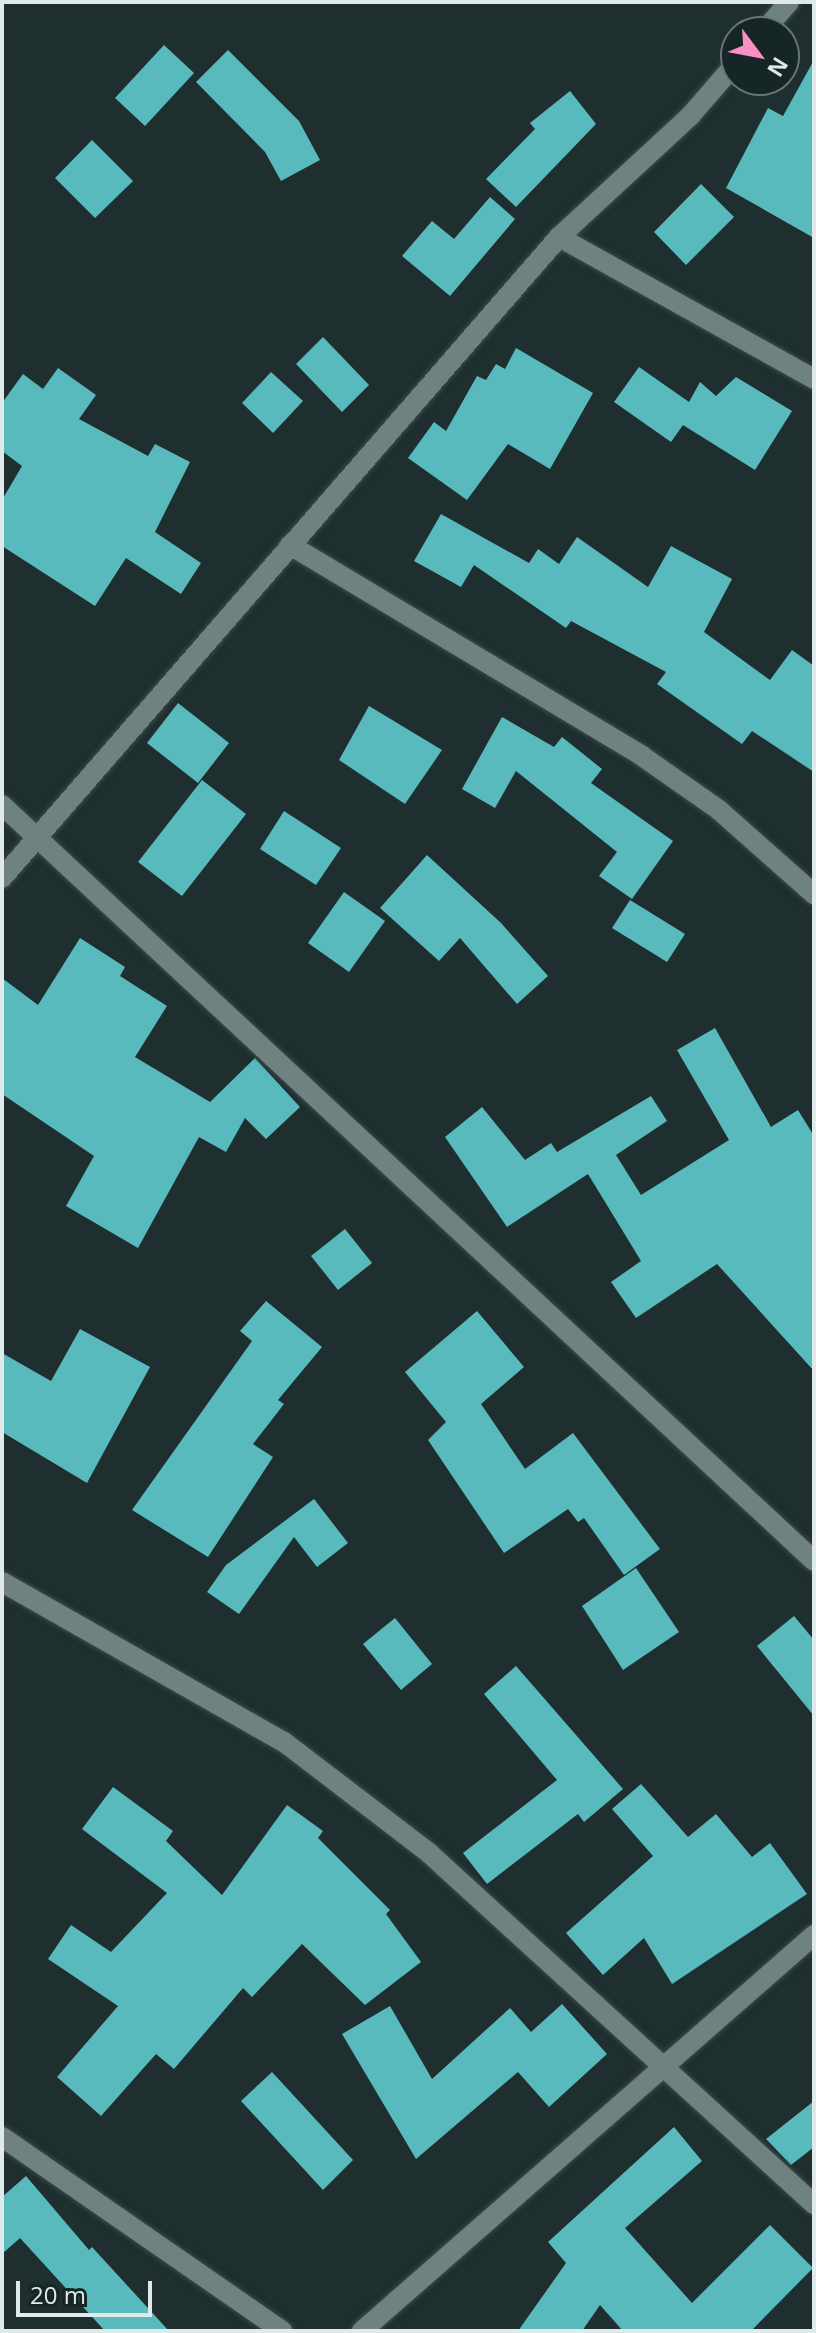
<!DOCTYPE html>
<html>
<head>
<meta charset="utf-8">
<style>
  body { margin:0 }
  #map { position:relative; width:816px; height:2333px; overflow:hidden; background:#1f2e2f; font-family:"Open Sans",sans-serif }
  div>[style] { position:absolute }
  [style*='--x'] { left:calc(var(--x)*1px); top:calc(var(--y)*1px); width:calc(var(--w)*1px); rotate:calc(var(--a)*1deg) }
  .building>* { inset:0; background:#59babe }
  .roads { filter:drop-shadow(0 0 2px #3c4a4a) drop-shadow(0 0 2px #3c4a4a) }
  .street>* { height:20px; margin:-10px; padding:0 10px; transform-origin:10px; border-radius:10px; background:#708182 }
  span { translate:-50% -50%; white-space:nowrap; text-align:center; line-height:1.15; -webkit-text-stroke:8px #162525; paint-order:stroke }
  .frame { position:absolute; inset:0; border:4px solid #e0eaea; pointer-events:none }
  .north { position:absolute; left:720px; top:16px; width:80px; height:80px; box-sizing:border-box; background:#162525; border:2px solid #677474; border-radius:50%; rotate:122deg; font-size:22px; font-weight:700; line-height:32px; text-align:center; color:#e0eaea }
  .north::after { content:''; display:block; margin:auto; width:28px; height:36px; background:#fa8fc6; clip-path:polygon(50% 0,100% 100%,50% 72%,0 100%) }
  .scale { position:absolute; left:16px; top:2281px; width:136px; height:36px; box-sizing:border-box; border:4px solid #e0eaea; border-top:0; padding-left:10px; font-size:24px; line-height:28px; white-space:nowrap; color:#e0eaea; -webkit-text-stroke:6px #162525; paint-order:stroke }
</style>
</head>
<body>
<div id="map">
  <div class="building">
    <i style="clip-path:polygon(164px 45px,194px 73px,145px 126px,115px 98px)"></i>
    <i style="clip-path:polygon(228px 50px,299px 121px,320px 160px,281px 181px,265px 152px,196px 82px)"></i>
    <i style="clip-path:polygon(814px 60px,814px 238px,726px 188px,768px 108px,783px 116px)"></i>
    <i style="clip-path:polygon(570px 91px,596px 124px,516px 207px,486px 179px,535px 129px,530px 123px)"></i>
    <i style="clip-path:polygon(92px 140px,133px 181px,95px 218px,55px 178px)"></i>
    <i style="clip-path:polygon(701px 184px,734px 217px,686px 265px,654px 232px)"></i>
    <i style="clip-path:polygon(490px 197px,515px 219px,450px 296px,402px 256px,432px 221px,454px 239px)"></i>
    <i style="clip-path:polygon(323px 337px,369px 385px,342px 412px,296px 364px)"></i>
    <i style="clip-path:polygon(516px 348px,593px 393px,550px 469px,508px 444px,467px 500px,408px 458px,434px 422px,446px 431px,477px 376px,486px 380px,496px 364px,505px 369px)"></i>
    <i style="clip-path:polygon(639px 367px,689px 402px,700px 382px,716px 396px,736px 377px,792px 411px,755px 470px,683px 425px,671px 442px,614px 402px)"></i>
    <i style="clip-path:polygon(58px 368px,96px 395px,79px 419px,148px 456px,155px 444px,190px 462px,155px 532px,201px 563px,181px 594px,126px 558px,95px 606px,2px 546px,2px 500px,22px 466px,2px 451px,2px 403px,23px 374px,43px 389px)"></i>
    <i style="clip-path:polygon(271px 372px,303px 401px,273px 433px,242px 403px)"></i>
    <i style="clip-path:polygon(441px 514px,529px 563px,538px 549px,559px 564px,577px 537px,648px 587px,671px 546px,732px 579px,704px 632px,770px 680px,792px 650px,814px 666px,814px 772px,752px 731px,742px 744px,657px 684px,666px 672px,571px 621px,566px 628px,474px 565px,461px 587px,414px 561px)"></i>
    <i style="clip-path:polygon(178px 703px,229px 743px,198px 783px,147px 743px)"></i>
    <i style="clip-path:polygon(369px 706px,442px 750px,405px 804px,339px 760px)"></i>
    <i style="clip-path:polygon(502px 717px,554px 747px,562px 737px,602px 769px,591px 783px,673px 841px,632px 899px,599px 876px,617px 852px,516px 771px,495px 808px,462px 789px)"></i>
    <i style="clip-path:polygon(202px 780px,246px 814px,182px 896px,138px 862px)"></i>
    <i style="clip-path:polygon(284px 811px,341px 848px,316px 885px,260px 849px)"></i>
    <i style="clip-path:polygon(427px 855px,501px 923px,548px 976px,517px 1004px,460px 938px,439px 961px,380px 908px)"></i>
    <i style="clip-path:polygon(344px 892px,385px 921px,349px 972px,308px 943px)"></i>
    <i style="clip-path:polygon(630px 900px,685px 934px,667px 962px,612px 928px)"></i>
    <i style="clip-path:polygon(80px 938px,125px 967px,120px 976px,167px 1006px,135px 1057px,210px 1102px,255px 1058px,300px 1107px,266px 1139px,245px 1118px,226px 1152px,199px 1137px,138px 1248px,66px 1206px,94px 1156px,2px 1094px,2px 978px,38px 1005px)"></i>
    <i style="clip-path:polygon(715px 1028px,771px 1127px,798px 1110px,814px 1136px,814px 1371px,717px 1264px,636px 1318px,611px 1282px,641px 1261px,588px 1174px,507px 1227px,445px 1137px,482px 1107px,525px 1160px,551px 1143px,557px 1152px,651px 1096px,667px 1121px,616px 1155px,641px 1195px,729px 1140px,677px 1050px)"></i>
    <i style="clip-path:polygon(345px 1229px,372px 1263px,338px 1290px,311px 1256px)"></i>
    <i style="clip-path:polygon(266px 1301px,322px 1347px,278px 1400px,284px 1404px,253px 1444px,273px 1457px,208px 1557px,132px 1510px,252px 1341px,240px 1331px)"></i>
    <i style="clip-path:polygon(477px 1311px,524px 1367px,481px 1404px,525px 1469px,573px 1433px,660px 1549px,624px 1575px,584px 1518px,578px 1522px,568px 1509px,504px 1553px,428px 1440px,446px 1422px,405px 1372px)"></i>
    <i style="clip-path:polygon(80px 1329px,150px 1367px,87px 1483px,2px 1432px,2px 1353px,51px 1381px)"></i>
    <i style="clip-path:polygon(314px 1499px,348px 1543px,317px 1567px,294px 1537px,239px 1614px,207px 1592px,226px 1565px)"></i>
    <i style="clip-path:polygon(636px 1568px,679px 1632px,623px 1670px,582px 1606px)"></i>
    <i style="clip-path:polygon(794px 1616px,814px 1640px,814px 1716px,757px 1646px)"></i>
    <i style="clip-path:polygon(395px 1618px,432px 1664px,401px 1690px,363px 1644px)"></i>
    <i style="clip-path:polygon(516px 1666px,623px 1789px,584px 1822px,578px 1814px,487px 1884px,463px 1853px,557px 1780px,484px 1694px)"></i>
    <i style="clip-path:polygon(641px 1784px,688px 1837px,716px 1814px,752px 1857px,770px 1843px,807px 1894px,672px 1984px,644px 1938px,603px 1975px,566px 1933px,653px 1856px,612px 1809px)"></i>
    <i style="clip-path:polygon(113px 1787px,173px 1831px,166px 1841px,222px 1895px,287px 1805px,323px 1831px,318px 1838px,390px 1910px,386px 1914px,421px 1962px,365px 2005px,302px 1944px,252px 1997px,243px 1988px,174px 2069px,156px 2054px,101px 2116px,57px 2077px,118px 2006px,48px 1959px,71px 1925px,111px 1952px,167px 1893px,82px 1829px)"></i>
    <i style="clip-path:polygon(562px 2004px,607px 2054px,549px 2107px,518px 2072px,416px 2159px,342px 2034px,390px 2006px,432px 2079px,510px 2008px,531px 2032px)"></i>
    <i style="clip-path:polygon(272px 2072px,353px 2160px,323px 2190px,241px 2101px)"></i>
    <i style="clip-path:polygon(814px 2101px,814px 2147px,791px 2165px,766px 2139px)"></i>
    <i style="clip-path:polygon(674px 2127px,702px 2161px,625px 2228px,692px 2303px,770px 2225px,813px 2268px,751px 2331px,623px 2331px,600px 2305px,582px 2331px,518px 2331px,566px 2263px,548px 2242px)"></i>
    <i style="clip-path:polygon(26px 2176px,89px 2250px,92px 2247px,169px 2331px,105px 2331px,20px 2238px,2px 2254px,2px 2197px)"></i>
  </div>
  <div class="roads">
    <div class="street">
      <i style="--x:763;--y:32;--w:40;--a:-49"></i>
      <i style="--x:559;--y:237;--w:292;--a:29.1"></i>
      <i style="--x:290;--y:545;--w:410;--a:30.9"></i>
      <i style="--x:642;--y:756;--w:94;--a:35"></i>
      <i style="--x:719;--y:810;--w:127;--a:41.5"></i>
      <i style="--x:2;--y:805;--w:1109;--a:42.95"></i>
      <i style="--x:2;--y:878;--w:849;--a:-49.01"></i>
      <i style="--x:559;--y:237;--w:180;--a:-42.7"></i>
      <i style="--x:691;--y:115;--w:69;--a:-49.1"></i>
      <i style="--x:2;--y:1582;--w:324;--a:29.6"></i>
      <i style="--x:284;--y:1742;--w:183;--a:37.4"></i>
      <i style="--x:429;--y:1853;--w:521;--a:42.36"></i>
      <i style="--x:2;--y:2137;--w:341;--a:34.7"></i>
      <i style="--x:362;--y:2331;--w:601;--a:-41.22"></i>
    </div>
  </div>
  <div class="frame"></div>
  <div class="north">N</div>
  <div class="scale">20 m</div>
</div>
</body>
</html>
